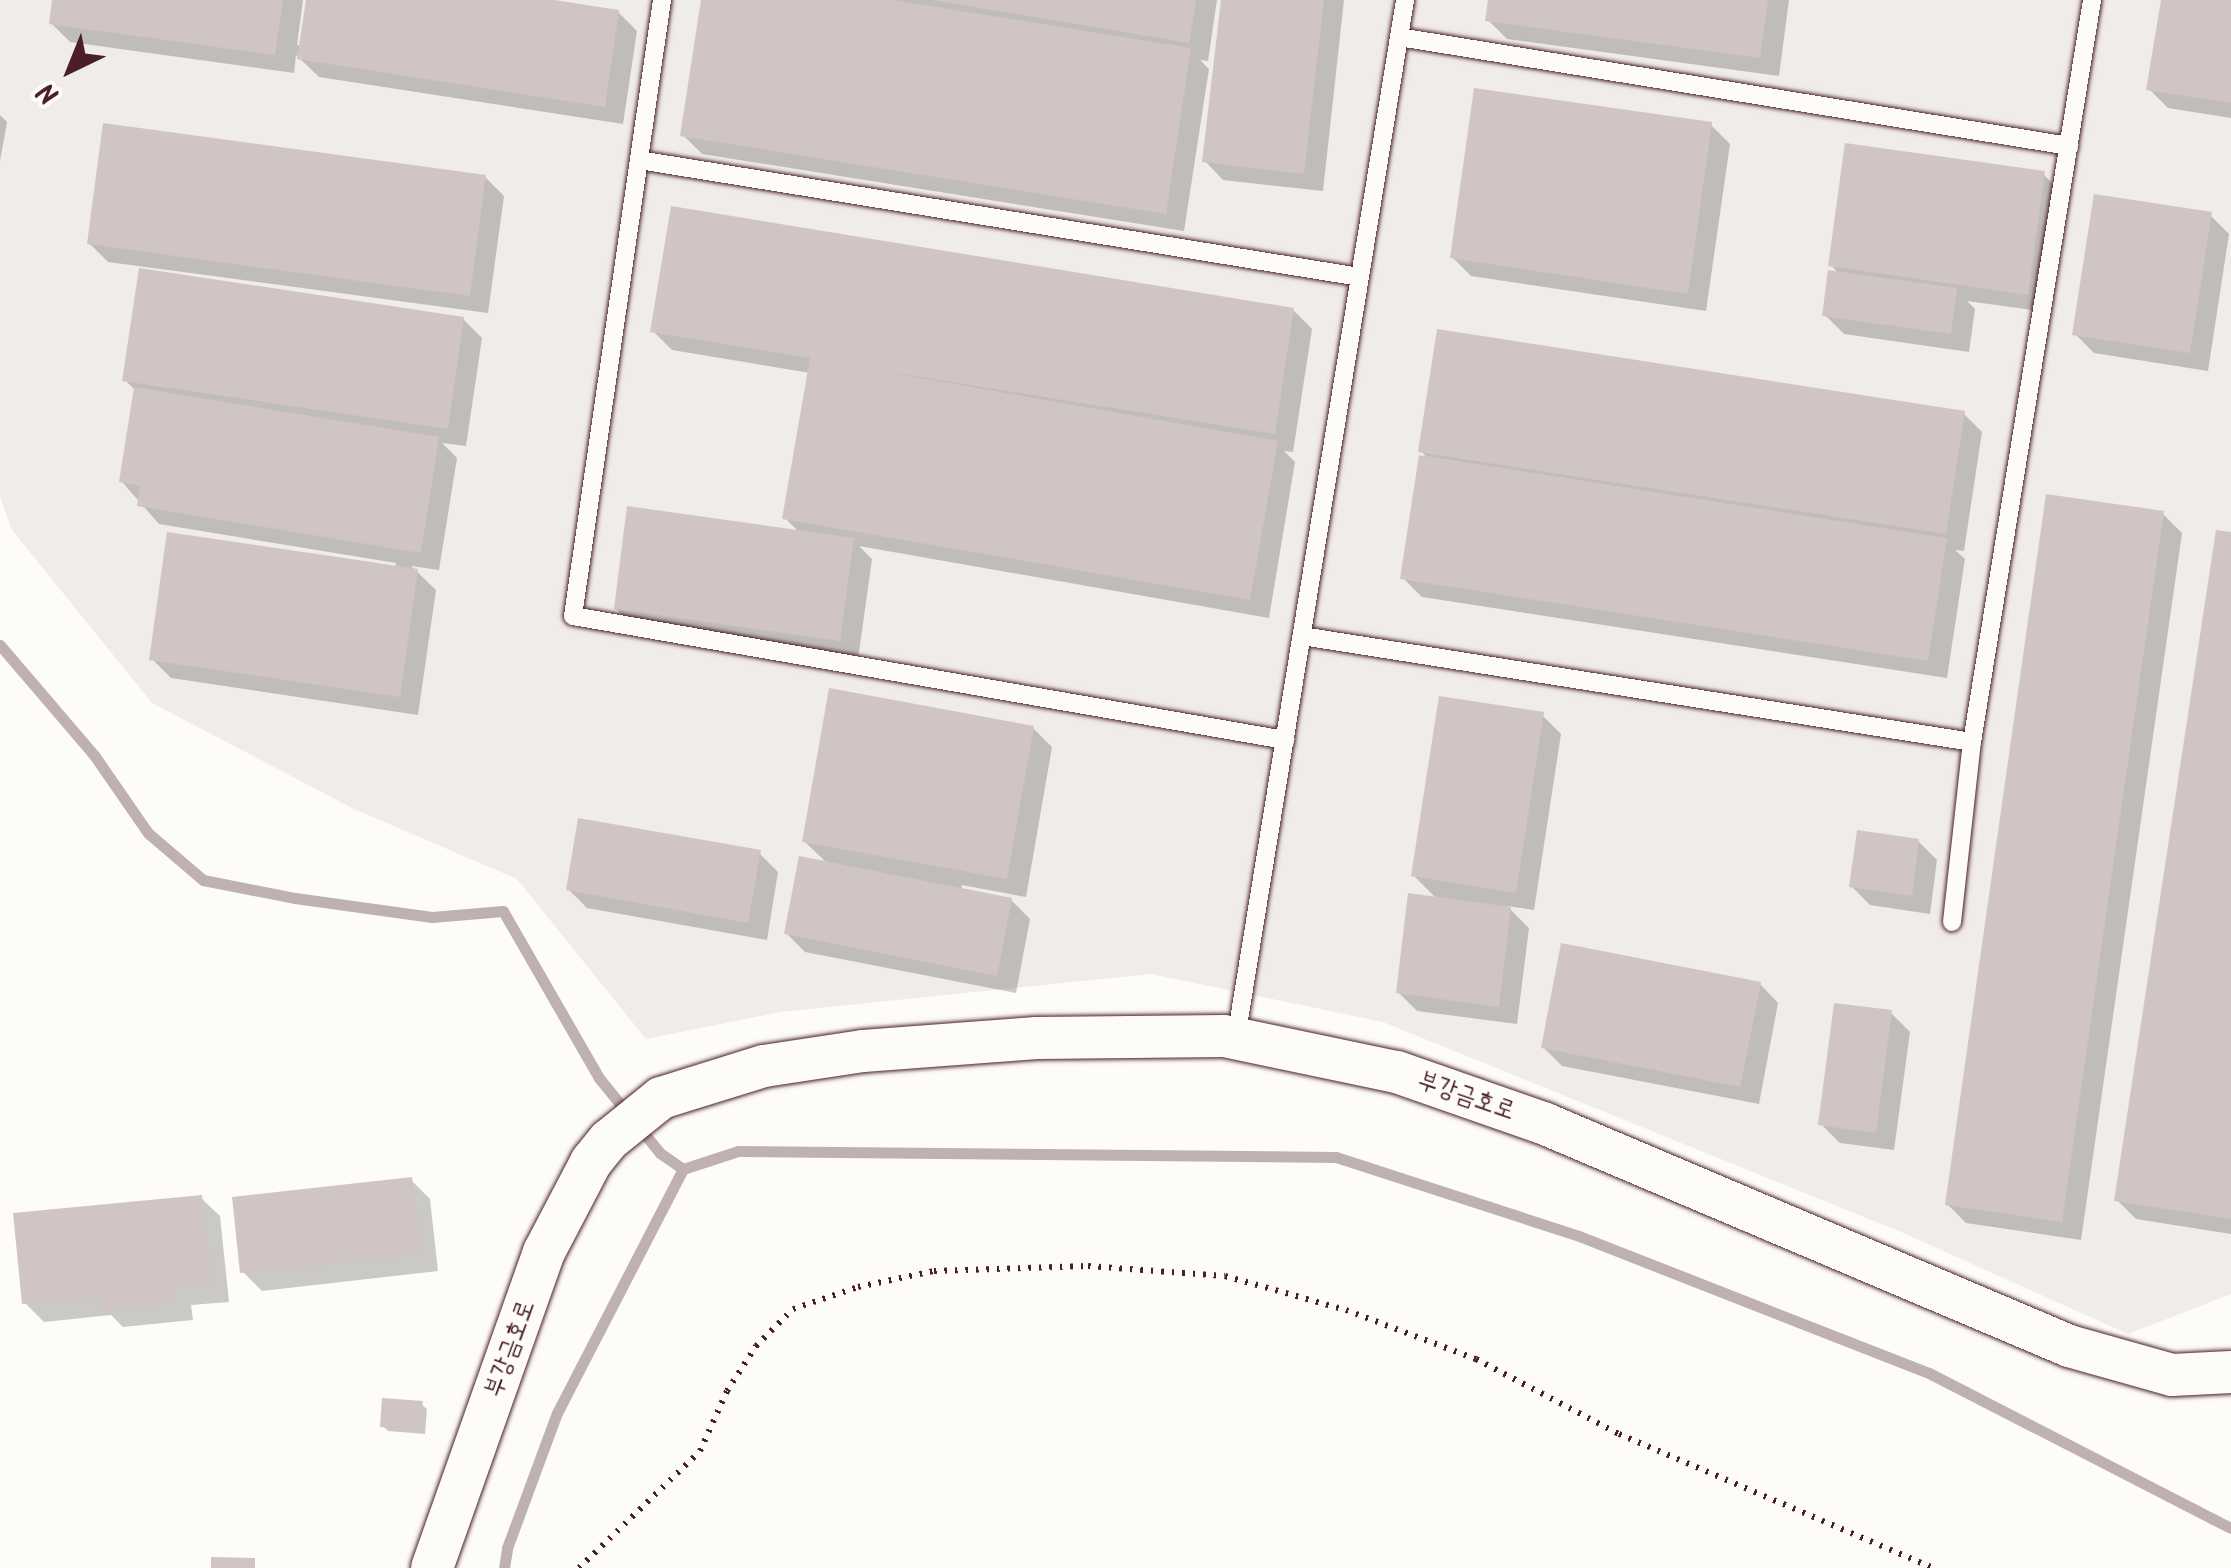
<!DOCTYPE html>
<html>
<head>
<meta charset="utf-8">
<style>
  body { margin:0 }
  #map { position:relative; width:2231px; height:1568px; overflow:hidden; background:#fdfcf7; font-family:Kalam,"Poor Story",sans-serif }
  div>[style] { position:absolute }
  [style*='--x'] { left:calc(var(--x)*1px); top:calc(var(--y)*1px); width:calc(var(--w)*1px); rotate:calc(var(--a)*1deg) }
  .built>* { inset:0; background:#f0ece8 }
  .shadow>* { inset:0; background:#0003 }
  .stream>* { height:11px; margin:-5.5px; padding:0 5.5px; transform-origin:5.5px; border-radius:5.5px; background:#c0b1b1 }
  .building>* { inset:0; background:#d0c5c4 }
  .path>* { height:6px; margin-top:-3px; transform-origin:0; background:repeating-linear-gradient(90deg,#4a1f2b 0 2.5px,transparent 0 10.5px) }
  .roads { filter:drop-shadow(0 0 2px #4a1f2b) drop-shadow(0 0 2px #4a1f2b) }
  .service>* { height:18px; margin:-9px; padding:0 9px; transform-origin:9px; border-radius:9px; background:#fdfcf7 }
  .tertiary>* { height:42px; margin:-21px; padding:0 21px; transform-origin:21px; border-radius:21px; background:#fdfcf7 }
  span { translate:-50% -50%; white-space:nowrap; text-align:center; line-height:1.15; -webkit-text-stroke:10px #fdfcf7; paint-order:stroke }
  .street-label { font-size:25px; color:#4a1f2b }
  .north { position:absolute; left:20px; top:20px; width:100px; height:100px; -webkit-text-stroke:8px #fdfcf7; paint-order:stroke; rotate:223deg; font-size:28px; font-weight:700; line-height:40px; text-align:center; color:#4a1f2b }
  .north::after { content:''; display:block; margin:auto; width:35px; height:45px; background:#4a1f2b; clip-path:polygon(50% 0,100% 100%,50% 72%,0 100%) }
</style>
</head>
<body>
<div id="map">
  <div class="built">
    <i style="clip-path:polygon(0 0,2231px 0,2231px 1294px,2128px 1334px,1901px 1232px,1383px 1022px,1151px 974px,780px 1012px,646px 1039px,517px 879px,352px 808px,152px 703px,12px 530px,0 496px)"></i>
  </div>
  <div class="shadow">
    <i style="clip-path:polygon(54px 0,303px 0,297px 45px,302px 46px,309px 0,538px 0,618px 12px,637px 31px,623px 124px,319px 77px,296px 55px,294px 73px,70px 42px,51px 23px)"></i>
    <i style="clip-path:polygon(704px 0,1217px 0,1208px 61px,1200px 60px,1209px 69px,1184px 231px,702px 154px,683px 135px)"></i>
    <i style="clip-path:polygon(1223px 0,1344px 0,1323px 191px,1223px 180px,1205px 161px)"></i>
    <i style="clip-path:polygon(1491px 0,1789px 0,1779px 76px,1507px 39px,1488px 20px)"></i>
    <i style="clip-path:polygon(2163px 0,2231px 0,2231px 118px,2168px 108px,2149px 89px)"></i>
    <i style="clip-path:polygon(0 115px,7px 122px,0 161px)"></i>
    <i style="clip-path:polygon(1711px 125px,1730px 144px,1706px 311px,1471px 276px,1452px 257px)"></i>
    <i style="clip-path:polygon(2043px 174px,2062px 193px,2046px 312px,1967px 301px,1975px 309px,1969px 352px,1844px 334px,1825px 315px,1839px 274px,1831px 265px)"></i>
    <i style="clip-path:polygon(485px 177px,504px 196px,488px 313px,108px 262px,89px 243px)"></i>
    <i style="clip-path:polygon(2210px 215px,2229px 234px,2208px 371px,2094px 353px,2075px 334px)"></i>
    <i style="clip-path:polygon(1293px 310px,1312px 329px,1293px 452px,1284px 451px,1295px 462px,1269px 618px,859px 546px,872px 559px,858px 659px,635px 628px,616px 609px,800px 533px,785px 518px,810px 373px,672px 350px,653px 331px)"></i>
    <i style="clip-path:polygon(463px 319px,482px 338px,466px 446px,442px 443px,457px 458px,439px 570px,411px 566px,436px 590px,418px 715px,171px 678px,152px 659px,395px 568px,396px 563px,159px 524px,122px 482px,136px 391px,125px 380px)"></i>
    <i style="clip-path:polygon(1963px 413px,1982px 432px,1964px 551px,1955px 550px,1965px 559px,1947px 678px,1422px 597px,1403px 578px,1429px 460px,1421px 451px)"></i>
    <i style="clip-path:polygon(2163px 514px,2182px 533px,2081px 1240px,1966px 1223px,1947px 1204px)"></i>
    <i style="clip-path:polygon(2231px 535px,2231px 1234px,2136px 1219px,2117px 1200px)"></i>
    <i style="clip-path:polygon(1542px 715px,1561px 734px,1534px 910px,1507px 906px,1529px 928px,1517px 1024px,1417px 1011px,1398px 992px,1438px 900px,1413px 875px)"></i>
    <i style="clip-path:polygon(1033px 728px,1052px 747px,1026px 897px,962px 885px,961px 890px,1011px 900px,1030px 919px,1016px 993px,805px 952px,787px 934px,828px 864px,805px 842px)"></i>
    <i style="clip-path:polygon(1918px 841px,1937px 860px,1930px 914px,1870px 905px,1851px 886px)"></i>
    <i style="clip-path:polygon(759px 853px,778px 872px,767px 940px,587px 908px,568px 889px)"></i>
    <i style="clip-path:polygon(1760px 984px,1778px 1003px,1759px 1104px,1562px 1066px,1543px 1047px)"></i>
    <i style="clip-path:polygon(1891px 1013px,1910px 1032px,1894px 1150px,1840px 1143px,1821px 1124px)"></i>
    <i style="clip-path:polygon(411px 1180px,430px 1199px,438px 1271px,262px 1291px,243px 1272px)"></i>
    <i style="clip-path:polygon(201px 1198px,220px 1216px,229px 1302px,191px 1305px,193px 1320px,123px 1327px,111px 1315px,44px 1322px,25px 1303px)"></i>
    <i style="clip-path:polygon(421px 1404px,427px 1409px,425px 1434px,388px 1431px,383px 1426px)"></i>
  </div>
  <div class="stream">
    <i style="--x:0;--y:645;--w:145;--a:49.5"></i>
    <i style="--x:94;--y:755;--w:95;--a:55.3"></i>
    <i style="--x:148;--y:833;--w:72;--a:40.5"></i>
    <i style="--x:203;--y:880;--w:94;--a:11.1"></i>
    <i style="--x:295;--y:898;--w:138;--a:7.9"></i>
    <i style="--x:432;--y:917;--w:71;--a:-4.8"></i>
    <i style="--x:503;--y:911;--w:193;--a:60.1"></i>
    <i style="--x:599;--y:1078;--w:97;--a:50.9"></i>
    <i style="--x:660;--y:1153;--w:28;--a:35"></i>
    <i style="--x:504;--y:1568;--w:20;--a:-81"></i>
    <i style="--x:507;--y:1548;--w:144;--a:-69.7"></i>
    <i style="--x:557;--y:1413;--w:275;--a:-62.7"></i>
    <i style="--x:683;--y:1169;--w:58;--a:-18.1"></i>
    <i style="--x:738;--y:1151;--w:598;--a:0.57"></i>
    <i style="--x:1336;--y:1157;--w:256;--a:18"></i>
    <i style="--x:1579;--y:1236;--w:376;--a:21.4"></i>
    <i style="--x:1929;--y:1373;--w:339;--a:27.2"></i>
  </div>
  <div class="building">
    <i style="clip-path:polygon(52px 0,283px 0,275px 55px,49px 24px)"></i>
    <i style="clip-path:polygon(306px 0,554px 0,619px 10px,605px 107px,297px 59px)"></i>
    <i style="clip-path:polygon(701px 0,893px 0,1191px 48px,1166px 214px,680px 136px)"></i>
    <i style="clip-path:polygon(932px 0,1196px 0,1189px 43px)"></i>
    <i style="clip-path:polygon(1221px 0,1324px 0,1304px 174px,1202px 162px)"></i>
    <i style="clip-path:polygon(1488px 0,1768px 0,1760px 58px,1485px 21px)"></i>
    <i style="clip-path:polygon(2161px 0,2231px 0,2231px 103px,2146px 90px)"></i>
    <i style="clip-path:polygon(1474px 88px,1712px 122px,1688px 294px,1450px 258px)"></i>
    <i style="clip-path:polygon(103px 123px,486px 175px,470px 296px,87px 244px)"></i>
    <i style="clip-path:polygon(1845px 143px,2045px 171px,2028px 295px,1828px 266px)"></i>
    <i style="clip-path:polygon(2094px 194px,2212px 212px,2190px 353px,2072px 335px)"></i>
    <i style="clip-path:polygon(671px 206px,1294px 308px,1275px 434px,858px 367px,1278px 441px,1250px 600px,782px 519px,810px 358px,650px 332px)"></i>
    <i style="clip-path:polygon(139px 268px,464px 317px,448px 429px,122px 381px)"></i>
    <i style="clip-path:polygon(1828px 270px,1957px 288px,1951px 334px,1822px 316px)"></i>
    <i style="clip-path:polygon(1437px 329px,1965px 411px,1946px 534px,1418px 452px)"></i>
    <i style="clip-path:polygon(134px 387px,439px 437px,421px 553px,137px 506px,140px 486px,119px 482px)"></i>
    <i style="clip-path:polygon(1419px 455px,1947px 538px,1928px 661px,1400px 579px)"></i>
    <i style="clip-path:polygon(2046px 494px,2164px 511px,2062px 1222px,1945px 1205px)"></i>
    <i style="clip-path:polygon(627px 506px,854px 538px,840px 641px,614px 609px)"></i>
    <i style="clip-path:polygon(2216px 530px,2231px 532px,2231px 1219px,2114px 1201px)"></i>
    <i style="clip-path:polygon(167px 532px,418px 569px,400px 697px,149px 660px)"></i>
    <i style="clip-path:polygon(829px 688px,1034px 726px,1007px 879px,802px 842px)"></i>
    <i style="clip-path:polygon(1439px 696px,1544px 712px,1516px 893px,1411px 876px)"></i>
    <i style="clip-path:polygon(578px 818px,761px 850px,748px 923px,566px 890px)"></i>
    <i style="clip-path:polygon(1857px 830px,1919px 839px,1912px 896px,1849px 887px)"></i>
    <i style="clip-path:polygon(799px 856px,1012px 898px,997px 976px,784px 934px)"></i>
    <i style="clip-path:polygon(1408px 893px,1511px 907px,1499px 1007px,1396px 993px)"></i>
    <i style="clip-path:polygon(1561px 943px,1761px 982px,1740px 1087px,1541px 1048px)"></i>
    <i style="clip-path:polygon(1834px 1003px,1892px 1010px,1876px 1133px,1818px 1125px)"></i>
    <i style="clip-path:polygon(412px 1177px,421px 1253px,240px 1273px,232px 1197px)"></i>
    <i style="clip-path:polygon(202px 1195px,211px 1283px,173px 1287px,175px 1302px,101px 1310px,100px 1296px,22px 1304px,13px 1213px)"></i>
    <i style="clip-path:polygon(382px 1398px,423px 1401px,420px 1430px,380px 1427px)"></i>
    <i style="clip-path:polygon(211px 1557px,255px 1558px,255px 1568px,211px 1568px)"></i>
  </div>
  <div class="path">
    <i style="--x:579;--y:1568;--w:168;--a:-44"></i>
    <i style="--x:700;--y:1451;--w:66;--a:-65.8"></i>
    <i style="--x:727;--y:1391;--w:54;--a:-57.2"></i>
    <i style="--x:756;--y:1346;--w:52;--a:-45"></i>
    <i style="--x:793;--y:1309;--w:69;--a:-18.7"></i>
    <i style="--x:858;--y:1287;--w:78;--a:-11.9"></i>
    <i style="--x:934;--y:1271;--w:154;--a:-1.9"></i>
    <i style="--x:1088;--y:1266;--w:137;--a:4.2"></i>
    <i style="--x:1225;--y:1276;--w:126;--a:15.7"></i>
    <i style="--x:1346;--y:1310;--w:139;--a:20.7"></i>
    <i style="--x:1476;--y:1359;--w:161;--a:27.7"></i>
    <i style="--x:1619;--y:1434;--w:341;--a:23.1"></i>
  </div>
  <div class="roads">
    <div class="service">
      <i style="--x:662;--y:0;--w:622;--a:98.22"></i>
      <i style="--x:573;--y:616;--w:723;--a:9.88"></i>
      <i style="--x:1399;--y:37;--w:679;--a:9.24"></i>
      <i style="--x:639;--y:160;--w:730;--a:9.22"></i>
      <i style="--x:1302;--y:636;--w:678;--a:8.99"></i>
      <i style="--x:1952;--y:922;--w:181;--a:-83.7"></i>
      <i style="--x:1972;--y:742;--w:752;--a:-80.81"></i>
      <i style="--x:1236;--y:1038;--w:1052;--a:-80.75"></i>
    </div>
    <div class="tertiary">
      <i style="--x:432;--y:1568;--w:335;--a:-70.5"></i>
      <i style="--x:544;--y:1252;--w:102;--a:-62.4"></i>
      <i style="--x:591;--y:1162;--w:28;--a:-51"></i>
      <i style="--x:609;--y:1140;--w:67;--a:-38.9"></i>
      <i style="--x:661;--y:1098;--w:108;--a:-17.3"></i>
      <i style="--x:764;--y:1066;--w:100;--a:-8.6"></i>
      <i style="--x:863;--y:1051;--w:174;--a:-4.3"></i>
      <i style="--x:1037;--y:1038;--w:187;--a:-0.6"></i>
      <i style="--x:1224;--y:1036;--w:177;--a:11.8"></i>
      <i style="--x:1397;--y:1072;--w:155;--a:19.3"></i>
      <i style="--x:1543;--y:1123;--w:571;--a:22.97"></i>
      <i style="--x:2069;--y:1346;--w:107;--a:15.7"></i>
      <i style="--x:2172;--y:1375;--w:59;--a:-2.9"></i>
    </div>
  </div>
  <div class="street-label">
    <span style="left:1466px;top:1096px;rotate:19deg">부강금호로</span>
    <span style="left:510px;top:1349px;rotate:-70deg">부강금호로</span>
  </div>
  <div class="north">N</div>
</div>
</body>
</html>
